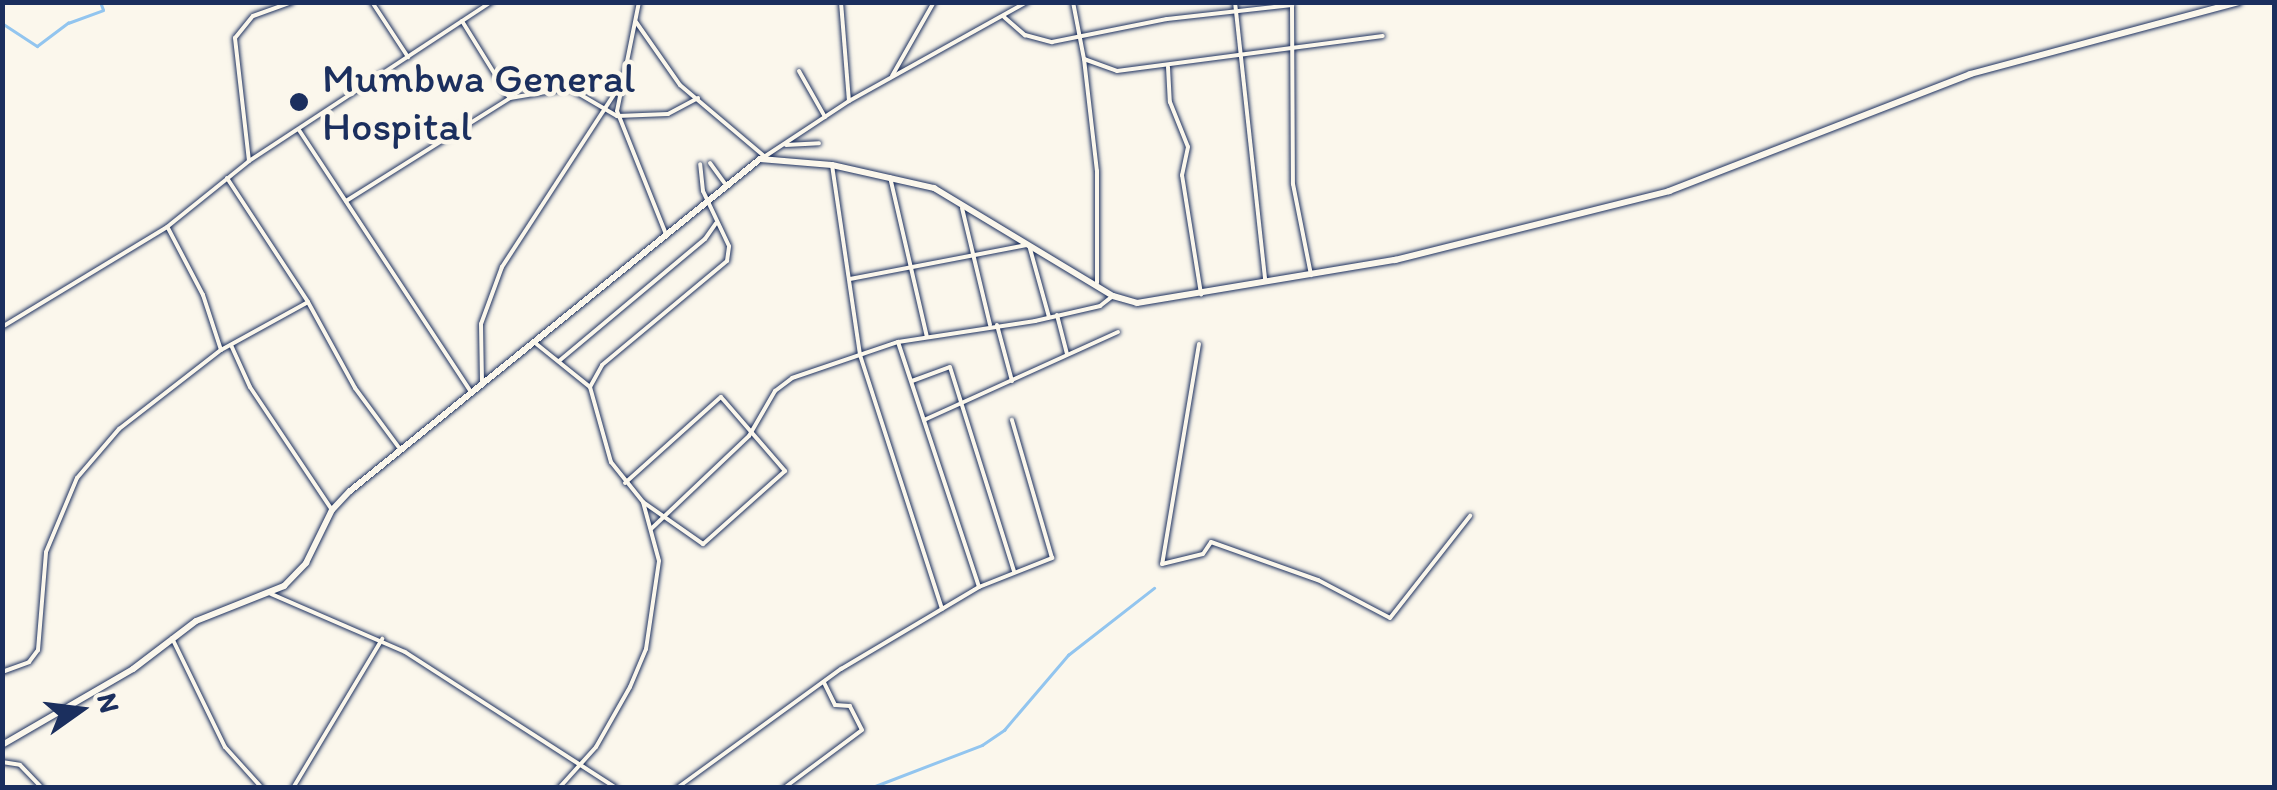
<!DOCTYPE html>
<html>
<head>
<meta charset="utf-8">
<style>
  body { margin:0 }
  #map { position:relative; width:2277px; height:790px; overflow:hidden; background:#fbf7ec; font-family:Itim,sans-serif }
  div>[style] { position:absolute }
  [style*='--x'] { left:calc(var(--x)*1px); top:calc(var(--y)*1px); width:calc(var(--w)*1px); rotate:calc(var(--a)*1deg) }
  .stream>* { height:2.5px; margin:-1.25px; padding:0 1.25px; transform-origin:1.25px; border-radius:1.25px; background:#92c5ef }
  .roads { filter:drop-shadow(0 0 2px #1b2f5e) drop-shadow(0 0 2px #1b2f5e) }
  .street>* { height:4px; margin:-2px; padding:0 2px; transform-origin:2px; border-radius:2px; background:#fbf7ec }
  .secondary>* { height:6px; margin:-3px; padding:0 3px; transform-origin:3px; border-radius:3px; background:#fbf7ec }
  .dots>* { width:28px; height:28px; translate:-50% -50%; box-sizing:border-box; border:5px solid #fbf7ec; border-radius:50% }
  span { translate:-50% -50%; white-space:nowrap; text-align:center; line-height:1.15; -webkit-text-stroke:9px #fbf7ec; paint-order:stroke }
  .poi-label { font-size:42px; color:#1b2f5e }
  .left { translate:0 -50%; text-align:left }
  .frame { position:absolute; inset:0; border:5px solid #1b2f5e; pointer-events:none }
  .north { position:absolute; left:30px; top:660px; width:100px; height:100px; -webkit-text-stroke:8px #fbf7ec; paint-order:stroke; rotate:76deg; font-size:28px; font-weight:700; line-height:40px; text-align:center; color:#1b2f5e }
  .north::after { content:''; display:block; margin:auto; width:35px; height:45px; background:#1b2f5e; clip-path:polygon(50% 0,100% 100%,50% 72%,0 100%) }
</style>
</head>
<body>
<div id="map">
  <div class="stream">
    <i style="--x:2;--y:23;--w:42;--a:33.3"></i>
    <i style="--x:37;--y:46;--w:39;--a:-37"></i>
    <i style="--x:68;--y:23;--w:37;--a:-20"></i>
    <i style="--x:103;--y:10;--w:9;--a:-111"></i>
    <i style="--x:870;--y:788;--w:120;--a:-21"></i>
    <i style="--x:982;--y:745;--w:27;--a:-34"></i>
    <i style="--x:1004;--y:730;--w:99;--a:-49.5"></i>
    <i style="--x:1068;--y:655;--w:109;--a:-37.9"></i>
  </div>
  <div class="roads">
    <div class="street">
      <i style="--x:372;--y:2;--w:66;--a:56.8"></i>
      <i style="--x:639;--y:2;--w:111;--a:101.4"></i>
      <i style="--x:617;--y:111;--w:132;--a:68.3"></i>
      <i style="--x:841;--y:2;--w:99;--a:85.4"></i>
      <i style="--x:1073;--y:2;--w:58;--a:79.1"></i>
      <i style="--x:1084;--y:59;--w:35;--a:20"></i>
      <i style="--x:1117;--y:71;--w:268;--a:-7.5"></i>
      <i style="--x:1235;--y:2;--w:280;--a:83.8"></i>
      <i style="--x:1004;--y:17;--w:28;--a:41"></i>
      <i style="--x:1025;--y:35;--w:28;--a:15"></i>
      <i style="--x:1052;--y:42;--w:117;--a:-11.3"></i>
      <i style="--x:1167;--y:19;--w:126;--a:-6.4"></i>
      <i style="--x:1292;--y:5;--w:179;--a:89.7"></i>
      <i style="--x:1293;--y:184;--w:93;--a:78.8"></i>
      <i style="--x:462;--y:21;--w:89;--a:58.3"></i>
      <i style="--x:636;--y:22;--w:77;--a:55.1"></i>
      <i style="--x:680;--y:85;--w:110;--a:40.2"></i>
      <i style="--x:1084;--y:59;--w:113;--a:83.4"></i>
      <i style="--x:1097;--y:171;--w:112;--a:90"></i>
      <i style="--x:1168;--y:67;--w:35;--a:87"></i>
      <i style="--x:1170;--y:102;--w:48;--a:68.2"></i>
      <i style="--x:1188;--y:147;--w:29;--a:102"></i>
      <i style="--x:1182;--y:175;--w:121;--a:80.9"></i>
      <i style="--x:799;--y:71;--w:53;--a:60.5"></i>
      <i style="--x:892;--y:76;--w:85;--a:-60.4"></i>
      <i style="--x:299;--y:130;--w:315;--a:56.7"></i>
      <i style="--x:786;--y:145;--w:33;--a:-3"></i>
      <i style="--x:764;--y:157;--w:102;--a:-33.4"></i>
      <i style="--x:849;--y:101;--w:204;--a:-29.1"></i>
      <i style="--x:249;--y:161;--w:124;--a:-96.5"></i>
      <i style="--x:235;--y:38;--w:28;--a:-51"></i>
      <i style="--x:253;--y:16;--w:41;--a:-19.7"></i>
      <i style="--x:710;--y:163;--w:27;--a:54"></i>
      <i style="--x:832;--y:165;--w:192;--a:81.6"></i>
      <i style="--x:860;--y:355;--w:267;--a:72.1"></i>
      <i style="--x:890;--y:177;--w:164;--a:77"></i>
      <i style="--x:227;--y:178;--w:148;--a:56.8"></i>
      <i style="--x:346;--y:201;--w:194;--a:-32.1"></i>
      <i style="--x:510;--y:98;--w:60;--a:-9.6"></i>
      <i style="--x:569;--y:88;--w:56;--a:30.3"></i>
      <i style="--x:617;--y:116;--w:51;--a:-2.2"></i>
      <i style="--x:668;--y:114;--w:34;--a:-28"></i>
      <i style="--x:962;--y:208;--w:120;--a:76.5"></i>
      <i style="--x:1029;--y:245;--w:75;--a:74.5"></i>
      <i style="--x:850;--y:279;--w:180;--a:-10.9"></i>
      <i style="--x:1057;--y:315;--w:40;--a:75.6"></i>
      <i style="--x:997;--y:325;--w:58;--a:75"></i>
      <i style="--x:2;--y:327;--w:193;--a:-31.2"></i>
      <i style="--x:167;--y:227;--w:105;--a:-38.8"></i>
      <i style="--x:249;--y:161;--w:290;--a:-33.3"></i>
      <i style="--x:534;--y:342;--w:72;--a:38.8"></i>
      <i style="--x:590;--y:387;--w:78;--a:74.4"></i>
      <i style="--x:611;--y:462;--w:51;--a:51.3"></i>
      <i style="--x:643;--y:502;--w:61;--a:74.8"></i>
      <i style="--x:659;--y:561;--w:89;--a:98.4"></i>
      <i style="--x:646;--y:649;--w:41;--a:112.8"></i>
      <i style="--x:630;--y:687;--w:69;--a:119.5"></i>
      <i style="--x:596;--y:747;--w:55;--a:132.1"></i>
      <i style="--x:898;--y:342;--w:258;--a:71.7"></i>
      <i style="--x:1199;--y:344;--w:223;--a:99.5"></i>
      <i style="--x:1162;--y:564;--w:42;--a:-13.7"></i>
      <i style="--x:1203;--y:554;--w:14;--a:-56"></i>
      <i style="--x:1211;--y:542;--w:114;--a:19.6"></i>
      <i style="--x:1318;--y:580;--w:81;--a:27.8"></i>
      <i style="--x:1390;--y:618;--w:130;--a:-51.9"></i>
      <i style="--x:231;--y:345;--w:46;--a:65.7"></i>
      <i style="--x:250;--y:387;--w:148;--a:56.3"></i>
      <i style="--x:221;--y:350;--w:99;--a:-28.9"></i>
      <i style="--x:308;--y:302;--w:98;--a:61.3"></i>
      <i style="--x:355;--y:388;--w:76;--a:53.6"></i>
      <i style="--x:559;--y:361;--w:190;--a:-39.9"></i>
      <i style="--x:705;--y:239;--w:19;--a:-55"></i>
      <i style="--x:912;--y:381;--w:40;--a:-20.2"></i>
      <i style="--x:950;--y:367;--w:214;--a:72.6"></i>
      <i style="--x:482;--y:382;--w:58;--a:-91"></i>
      <i style="--x:481;--y:324;--w:61;--a:-69.8"></i>
      <i style="--x:502;--y:267;--w:211;--a:-57"></i>
      <i style="--x:590;--y:387;--w:25;--a:-61"></i>
      <i style="--x:602;--y:365;--w:163;--a:-39.8"></i>
      <i style="--x:727;--y:261;--w:15;--a:-82"></i>
      <i style="--x:729;--y:246;--w:61;--a:-115.3"></i>
      <i style="--x:703;--y:191;--w:27;--a:-96"></i>
      <i style="--x:924;--y:420;--w:213;--a:-24.4"></i>
      <i style="--x:625;--y:483;--w:129;--a:-41.9"></i>
      <i style="--x:721;--y:397;--w:98;--a:49.1"></i>
      <i style="--x:785;--y:471;--w:110;--a:138.3"></i>
      <i style="--x:703;--y:544;--w:73;--a:-145"></i>
      <i style="--x:651;--y:529;--w:135;--a:-43.5"></i>
      <i style="--x:749;--y:436;--w:52;--a:-60"></i>
      <i style="--x:775;--y:391;--w:21;--a:-37"></i>
      <i style="--x:792;--y:378;--w:112;--a:-18.8"></i>
      <i style="--x:898;--y:342;--w:139;--a:-8.7"></i>
      <i style="--x:1035;--y:321;--w:67;--a:-13"></i>
      <i style="--x:1100;--y:306;--w:16;--a:-38"></i>
      <i style="--x:271;--y:594;--w:146;--a:23.4"></i>
      <i style="--x:405;--y:652;--w:251;--a:32.8"></i>
      <i style="--x:172;--y:638;--w:121;--a:64.1"></i>
      <i style="--x:225;--y:747;--w:55;--a:47.9"></i>
      <i style="--x:2;--y:672;--w:29;--a:-20"></i>
      <i style="--x:29;--y:662;--w:15;--a:-53"></i>
      <i style="--x:38;--y:650;--w:98;--a:-85.3"></i>
      <i style="--x:46;--y:552;--w:80;--a:-67.3"></i>
      <i style="--x:77;--y:478;--w:65;--a:-49.4"></i>
      <i style="--x:119;--y:429;--w:129;--a:-37.8"></i>
      <i style="--x:221;--y:350;--w:58;--a:-108.1"></i>
      <i style="--x:203;--y:295;--w:76;--a:-117.6"></i>
      <i style="--x:2;--y:762;--w:18;--a:9"></i>
      <i style="--x:20;--y:765;--w:32;--a:46"></i>
      <i style="--x:293;--y:788;--w:174;--a:-59.1"></i>
      <i style="--x:677;--y:788;--w:203;--a:-36"></i>
      <i style="--x:841;--y:669;--w:161;--a:-30.7"></i>
      <i style="--x:979;--y:587;--w:79;--a:-21.7"></i>
      <i style="--x:1052;--y:558;--w:144;--a:-106.2"></i>
      <i style="--x:784;--y:788;--w:97;--a:-36.6"></i>
      <i style="--x:862;--y:730;--w:27;--a:-117"></i>
      <i style="--x:850;--y:706;--w:15;--a:-176"></i>
      <i style="--x:835;--y:705;--w:25;--a:-116"></i>
    </div>
    <div class="secondary">
      <i style="--x:2;--y:745;--w:151;--a:-30.1"></i>
      <i style="--x:133;--y:669;--w:79;--a:-37.3"></i>
      <i style="--x:196;--y:621;--w:95;--a:-21.7"></i>
      <i style="--x:284;--y:586;--w:32;--a:-46"></i>
      <i style="--x:306;--y:563;--w:59;--a:-63.9"></i>
      <i style="--x:332;--y:510;--w:26;--a:-47"></i>
      <i style="--x:350;--y:491;--w:528;--a:-39"></i>
      <i style="--x:760;--y:159;--w:72;--a:4.8"></i>
      <i style="--x:832;--y:165;--w:105;--a:12.7"></i>
      <i style="--x:934;--y:188;--w:209;--a:31.1"></i>
      <i style="--x:1113;--y:296;--w:25;--a:16"></i>
      <i style="--x:1137;--y:303;--w:262;--a:-9.5"></i>
      <i style="--x:1395;--y:260;--w:283;--a:-14.1"></i>
      <i style="--x:1669;--y:191;--w:323;--a:-21.2"></i>
      <i style="--x:1970;--y:74;--w:278;--a:-15"></i>
    </div>
  </div>
  <div class="dots">
    <i style="left:299px;top:102px;background:#1b2f5e"></i>
  </div>
  <div class="poi-label">
    <span class="left" style="left:322px;top:102px">Mumbwa General<br>Hospital</span>
  </div>
  <div class="frame"></div>
  <div class="north">N</div>
</div>
</body>
</html>
